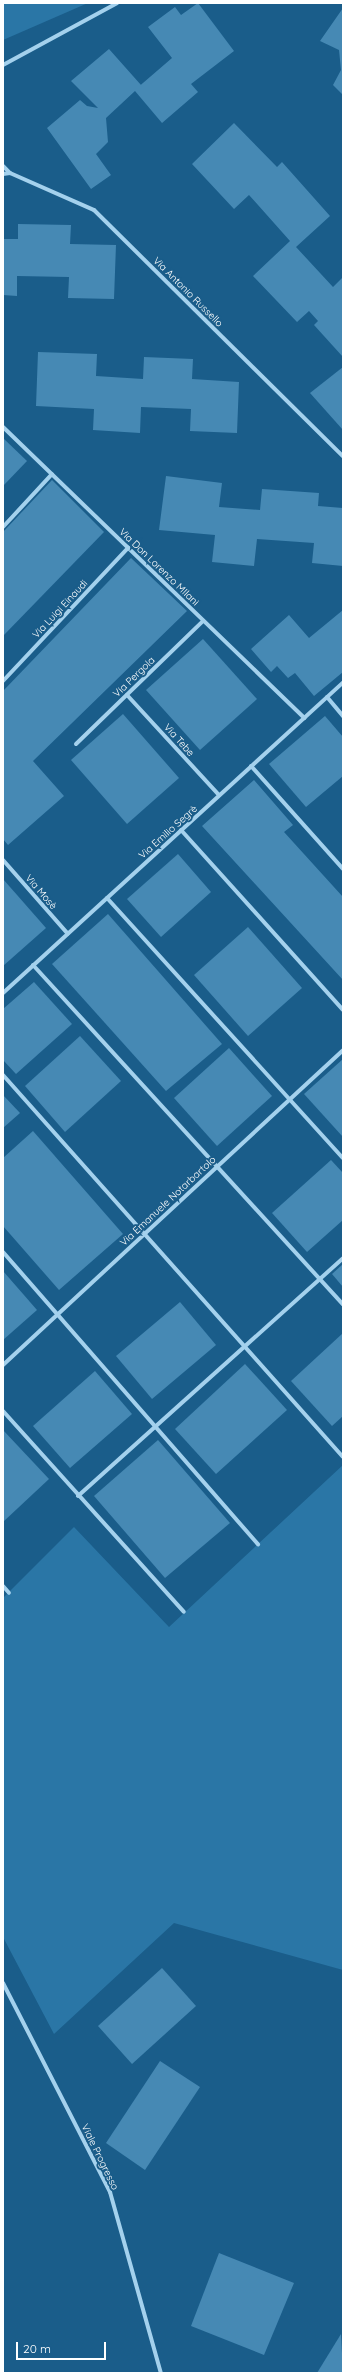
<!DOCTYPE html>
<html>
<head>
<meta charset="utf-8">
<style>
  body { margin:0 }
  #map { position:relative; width:346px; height:2376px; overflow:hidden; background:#1a5d8a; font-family:Quicksand,sans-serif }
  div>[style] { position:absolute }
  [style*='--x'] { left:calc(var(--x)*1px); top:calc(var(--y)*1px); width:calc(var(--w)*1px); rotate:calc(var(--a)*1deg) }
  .green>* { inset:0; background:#2a76a6 }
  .building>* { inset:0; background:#4689b4 }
  .minor>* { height:4px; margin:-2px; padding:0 2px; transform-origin:2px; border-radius:2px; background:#a4d1ed }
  span { translate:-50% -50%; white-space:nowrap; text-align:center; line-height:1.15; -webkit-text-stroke:4px #1a5d8a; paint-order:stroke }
  .street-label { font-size:10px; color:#fff }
  .frame { position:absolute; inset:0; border:4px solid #fff; pointer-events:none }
  .scale { position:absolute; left:16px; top:2342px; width:90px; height:18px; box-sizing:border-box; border:2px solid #fff; border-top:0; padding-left:5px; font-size:12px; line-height:14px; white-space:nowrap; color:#fff; -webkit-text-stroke:3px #1a5d8a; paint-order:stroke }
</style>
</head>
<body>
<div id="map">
  <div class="green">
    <i style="clip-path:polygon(3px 3px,88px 3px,3px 40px)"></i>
    <i style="clip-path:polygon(343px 1465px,343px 1970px,174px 1923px,54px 2034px,3px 1937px,3px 1598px,74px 1527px,169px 1627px)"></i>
  </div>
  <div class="building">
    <i style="clip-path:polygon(198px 3px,234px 51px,191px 84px,198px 92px,162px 123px,135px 91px,106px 118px,108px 142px,96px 154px,111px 175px,91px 189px,47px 128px,80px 100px,87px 106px,98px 108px,71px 81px,109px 49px,141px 85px,136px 89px,172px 58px,148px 27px,175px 7px,181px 15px)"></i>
    <i style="clip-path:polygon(343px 8px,343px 95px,333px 85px,341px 70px,339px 50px,320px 41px)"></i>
    <i style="clip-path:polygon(234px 123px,277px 167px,282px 162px,330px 216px,296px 247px,333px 287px,343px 277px,343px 357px,314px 325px,318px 321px,309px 311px,297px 322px,253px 276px,290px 241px,249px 195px,234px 209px,192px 164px)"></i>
    <i style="clip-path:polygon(18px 224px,71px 225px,70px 244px,116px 245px,114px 299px,68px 298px,69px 277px,17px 276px,17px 296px,3px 295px,3px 239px,18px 239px)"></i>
    <i style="clip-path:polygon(38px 352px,97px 354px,96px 376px,143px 379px,144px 357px,193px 359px,192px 379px,239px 382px,237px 433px,190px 431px,191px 409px,141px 407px,140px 433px,93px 430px,94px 409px,36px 406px)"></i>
    <i style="clip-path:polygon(343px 367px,343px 430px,310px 393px)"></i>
    <i style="clip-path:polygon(3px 438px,27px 461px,3px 486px)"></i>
    <i style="clip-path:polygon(166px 476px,222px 483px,219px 507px,260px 510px,262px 489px,319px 493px,318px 506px,343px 508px,343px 566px,312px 563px,314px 543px,257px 539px,254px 566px,212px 562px,215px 535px,159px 530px)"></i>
    <i style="clip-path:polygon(52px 480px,104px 532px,3px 636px,3px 532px)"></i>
    <i style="clip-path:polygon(131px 558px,187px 611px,33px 761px,64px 796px,8px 845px,3px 839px,3px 691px)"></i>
    <i style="clip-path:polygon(343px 610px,343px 672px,314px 696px,295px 673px,288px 678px,277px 666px,271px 672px,251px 649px,289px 615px,309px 638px)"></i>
    <i style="clip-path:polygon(203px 639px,257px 699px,200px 750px,146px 690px)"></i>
    <i style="clip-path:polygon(123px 714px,179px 778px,127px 824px,71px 760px)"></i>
    <i style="clip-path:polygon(325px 716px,343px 737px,343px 776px,306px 807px,269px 764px)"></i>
    <i style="clip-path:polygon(254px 780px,293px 825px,284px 832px,343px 897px,343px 980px,202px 826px)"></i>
    <i style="clip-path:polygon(178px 854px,211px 892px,161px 937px,127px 899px)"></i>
    <i style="clip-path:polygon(3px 879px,46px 928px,3px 966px)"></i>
    <i style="clip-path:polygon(108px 914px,222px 1044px,166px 1091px,52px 964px)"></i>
    <i style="clip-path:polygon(248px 927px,302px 988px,248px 1036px,194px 975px)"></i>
    <i style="clip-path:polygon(34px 982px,72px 1024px,16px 1074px,3px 1060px,3px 1009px)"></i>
    <i style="clip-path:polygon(80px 1036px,121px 1081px,65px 1132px,25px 1086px)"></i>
    <i style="clip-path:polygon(229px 1048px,272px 1096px,217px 1146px,174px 1098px)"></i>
    <i style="clip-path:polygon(343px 1059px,343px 1137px,304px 1094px)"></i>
    <i style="clip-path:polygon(3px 1095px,20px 1113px,3px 1128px)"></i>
    <i style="clip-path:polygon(33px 1131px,123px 1234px,59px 1290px,3px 1226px,3px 1158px)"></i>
    <i style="clip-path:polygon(331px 1160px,343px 1173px,343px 1220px,307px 1252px,272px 1213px)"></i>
    <i style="clip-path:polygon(343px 1264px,343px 1287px,332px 1274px)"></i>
    <i style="clip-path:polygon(3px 1271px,37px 1310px,3px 1340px)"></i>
    <i style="clip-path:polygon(180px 1302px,216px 1345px,152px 1399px,116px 1356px)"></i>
    <i style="clip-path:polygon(343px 1333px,343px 1416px,332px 1426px,291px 1381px)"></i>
    <i style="clip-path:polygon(245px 1364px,287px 1410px,216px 1474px,175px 1429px)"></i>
    <i style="clip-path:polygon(95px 1371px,132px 1414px,70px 1468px,33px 1426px)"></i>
    <i style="clip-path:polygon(3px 1430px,49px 1479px,3px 1522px)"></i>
    <i style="clip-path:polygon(158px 1440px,230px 1523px,165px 1578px,94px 1496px)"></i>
    <i style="clip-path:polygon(162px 1968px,196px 2006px,132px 2064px,98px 2026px)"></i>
    <i style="clip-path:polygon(160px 2061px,200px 2087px,145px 2170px,106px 2143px)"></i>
    <i style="clip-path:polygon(219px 2253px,294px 2283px,264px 2355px,191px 2326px)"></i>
    <i style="clip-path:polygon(341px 2334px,343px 2373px,317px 2373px)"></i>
  </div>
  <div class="minor">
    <i style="--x:3;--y:65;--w:130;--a:-28.5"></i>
    <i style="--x:3;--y:166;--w:10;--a:45"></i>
    <i style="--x:10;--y:173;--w:92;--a:23.8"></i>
    <i style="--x:94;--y:210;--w:350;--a:44.7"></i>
    <i style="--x:3;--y:174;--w:7;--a:-8"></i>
    <i style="--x:3;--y:427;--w:419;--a:44"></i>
    <i style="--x:3;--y:527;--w:72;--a:-47.2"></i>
    <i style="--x:3;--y:681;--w:183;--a:-46.8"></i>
    <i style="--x:127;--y:695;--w:136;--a:47.4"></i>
    <i style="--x:327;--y:697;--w:25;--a:50"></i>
    <i style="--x:76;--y:744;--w:177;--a:-44.1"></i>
    <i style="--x:251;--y:766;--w:138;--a:48.2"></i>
    <i style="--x:181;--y:830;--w:242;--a:48"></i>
    <i style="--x:3;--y:860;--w:98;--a:48.7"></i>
    <i style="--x:107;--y:898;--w:351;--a:47.8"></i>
    <i style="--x:33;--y:965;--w:460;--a:47.6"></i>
    <i style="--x:3;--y:993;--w:461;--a:-42.4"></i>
    <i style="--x:3;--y:1075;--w:511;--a:48.33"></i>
    <i style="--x:3;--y:1252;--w:388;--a:48.9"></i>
    <i style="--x:3;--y:1365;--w:463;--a:-42.8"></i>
    <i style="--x:3;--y:1411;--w:270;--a:48"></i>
    <i style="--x:78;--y:1496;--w:356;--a:-41.9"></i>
    <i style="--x:3;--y:1586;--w:9;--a:49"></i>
    <i style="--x:3;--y:1983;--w:235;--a:62.9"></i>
    <i style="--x:110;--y:2192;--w:188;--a:74.3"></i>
  </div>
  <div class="street-label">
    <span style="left:188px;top:292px;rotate:45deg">Via Antonio Russello</span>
    <span style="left:159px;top:567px;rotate:44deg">Via Don Lorenzo MIlani</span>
    <span style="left:60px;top:609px;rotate:-47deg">Via Luigi Einaudi</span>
    <span style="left:134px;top:677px;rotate:-44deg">Via Pergola</span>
    <span style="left:179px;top:740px;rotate:48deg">Via Tebe</span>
    <span style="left:168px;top:832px;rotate:-42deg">Via Emilio Segrè</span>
    <span style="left:41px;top:892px;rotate:49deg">Via Mosè</span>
    <span style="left:168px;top:1201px;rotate:-43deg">Via Emanuele Notarbartolo</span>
    <span style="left:100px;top:2157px;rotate:64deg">Viale Progresso</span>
  </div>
  <div class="frame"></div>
  <div class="scale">20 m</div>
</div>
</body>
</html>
